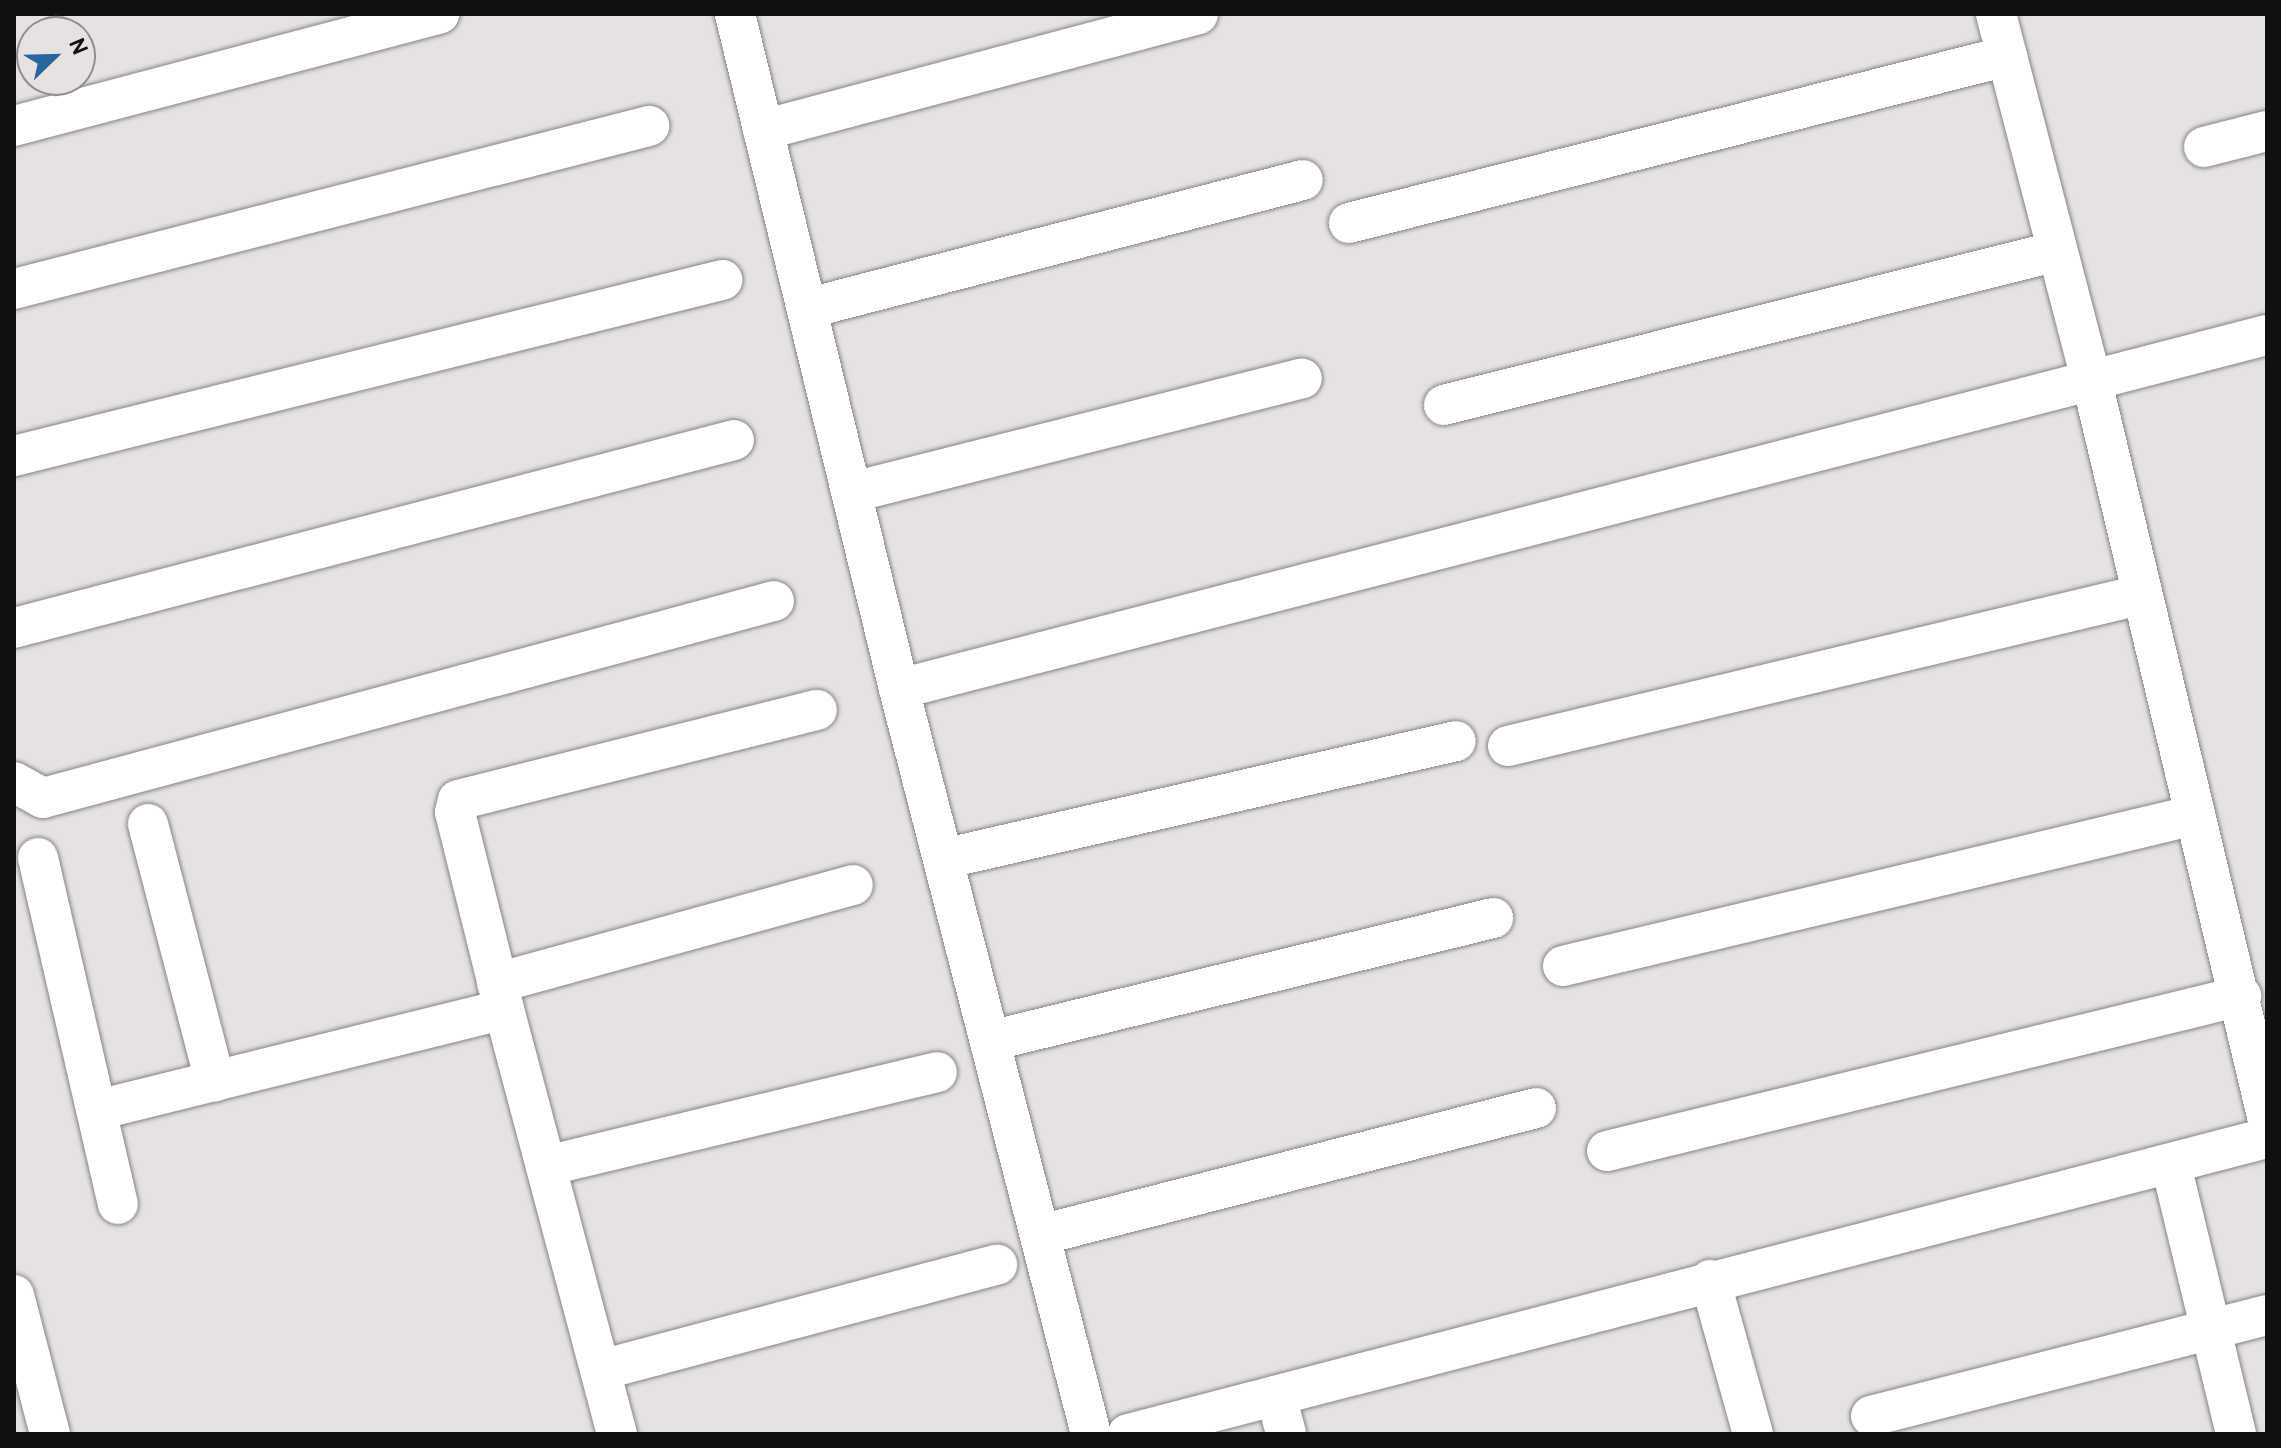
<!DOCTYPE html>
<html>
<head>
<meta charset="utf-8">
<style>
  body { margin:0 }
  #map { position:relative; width:2281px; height:1448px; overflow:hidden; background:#e6e2e1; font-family:Overpass,sans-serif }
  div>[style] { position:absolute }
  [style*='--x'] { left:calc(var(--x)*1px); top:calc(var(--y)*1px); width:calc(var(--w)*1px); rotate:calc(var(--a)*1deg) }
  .roads { filter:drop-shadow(0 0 2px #878383) drop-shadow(0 0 2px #878383) }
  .street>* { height:40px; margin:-20px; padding:0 20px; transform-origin:20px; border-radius:20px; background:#fff }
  span { translate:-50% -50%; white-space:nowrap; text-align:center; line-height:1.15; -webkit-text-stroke:8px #e6e2e1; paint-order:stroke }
  .frame { position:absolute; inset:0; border:16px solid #111010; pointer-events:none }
  .north { position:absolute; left:16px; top:16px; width:80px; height:80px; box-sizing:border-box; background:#e6e2e1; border:2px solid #918e8d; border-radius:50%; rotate:67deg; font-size:22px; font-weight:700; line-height:32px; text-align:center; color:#111010 }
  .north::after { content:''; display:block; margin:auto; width:28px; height:36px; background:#28679e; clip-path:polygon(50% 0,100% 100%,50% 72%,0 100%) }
</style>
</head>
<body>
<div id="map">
  <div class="roads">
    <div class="street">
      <i style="--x:735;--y:14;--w:695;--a:76.34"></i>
      <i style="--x:899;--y:689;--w:769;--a:75.55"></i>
      <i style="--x:1996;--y:14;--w:380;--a:75.4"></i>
      <i style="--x:2092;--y:382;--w:755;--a:76.59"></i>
      <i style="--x:14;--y:126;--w:440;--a:-14.8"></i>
      <i style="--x:763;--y:130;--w:450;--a:-14.9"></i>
      <i style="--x:2204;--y:147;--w:65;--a:-14.3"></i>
      <i style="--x:1349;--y:223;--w:679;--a:-14.24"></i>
      <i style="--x:14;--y:289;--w:656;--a:-14.4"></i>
      <i style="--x:809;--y:308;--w:510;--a:-14.53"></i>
      <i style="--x:1444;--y:405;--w:632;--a:-14.1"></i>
      <i style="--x:14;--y:456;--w:730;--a:-13.96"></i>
      <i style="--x:853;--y:492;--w:463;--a:-14.2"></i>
      <i style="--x:14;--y:628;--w:744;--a:-14.63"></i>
      <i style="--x:899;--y:689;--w:1413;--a:-14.51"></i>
      <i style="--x:1508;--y:746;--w:650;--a:-13.44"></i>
      <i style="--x:14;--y:782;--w:33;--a:29"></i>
      <i style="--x:43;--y:798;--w:757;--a:-15.08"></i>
      <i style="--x:148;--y:824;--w:266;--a:75.4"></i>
      <i style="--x:38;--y:858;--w:355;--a:77"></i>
      <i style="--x:943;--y:859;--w:526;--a:-12.95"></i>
      <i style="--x:1563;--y:966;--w:650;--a:-13.44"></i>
      <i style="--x:497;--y:983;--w:369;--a:-15.4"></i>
      <i style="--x:990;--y:1041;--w:518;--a:-13.74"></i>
      <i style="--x:97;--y:1110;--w:419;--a:-13.9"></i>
      <i style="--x:1607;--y:1151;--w:653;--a:-13.74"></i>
      <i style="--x:2171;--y:1165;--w:277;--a:76.4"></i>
      <i style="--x:546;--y:1166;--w:402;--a:-13.5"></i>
      <i style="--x:1040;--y:1235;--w:512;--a:-14.36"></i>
      <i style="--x:1710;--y:1280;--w:160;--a:74.4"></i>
      <i style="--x:14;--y:1295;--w:144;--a:75.5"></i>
      <i style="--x:601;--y:1370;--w:410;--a:-14.9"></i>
      <i style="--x:1276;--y:1396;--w:39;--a:75"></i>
      <i style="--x:1871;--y:1416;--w:409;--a:-14.3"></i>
      <i style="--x:617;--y:1434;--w:440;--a:-104.9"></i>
      <i style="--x:504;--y:1009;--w:203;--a:-104"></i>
      <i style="--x:455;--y:812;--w:12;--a:-76"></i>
      <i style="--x:458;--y:800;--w:370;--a:-14.1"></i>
      <i style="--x:1128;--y:1434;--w:1177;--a:-14.57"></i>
    </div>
  </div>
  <div class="frame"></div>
  <div class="north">N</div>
</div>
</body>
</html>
